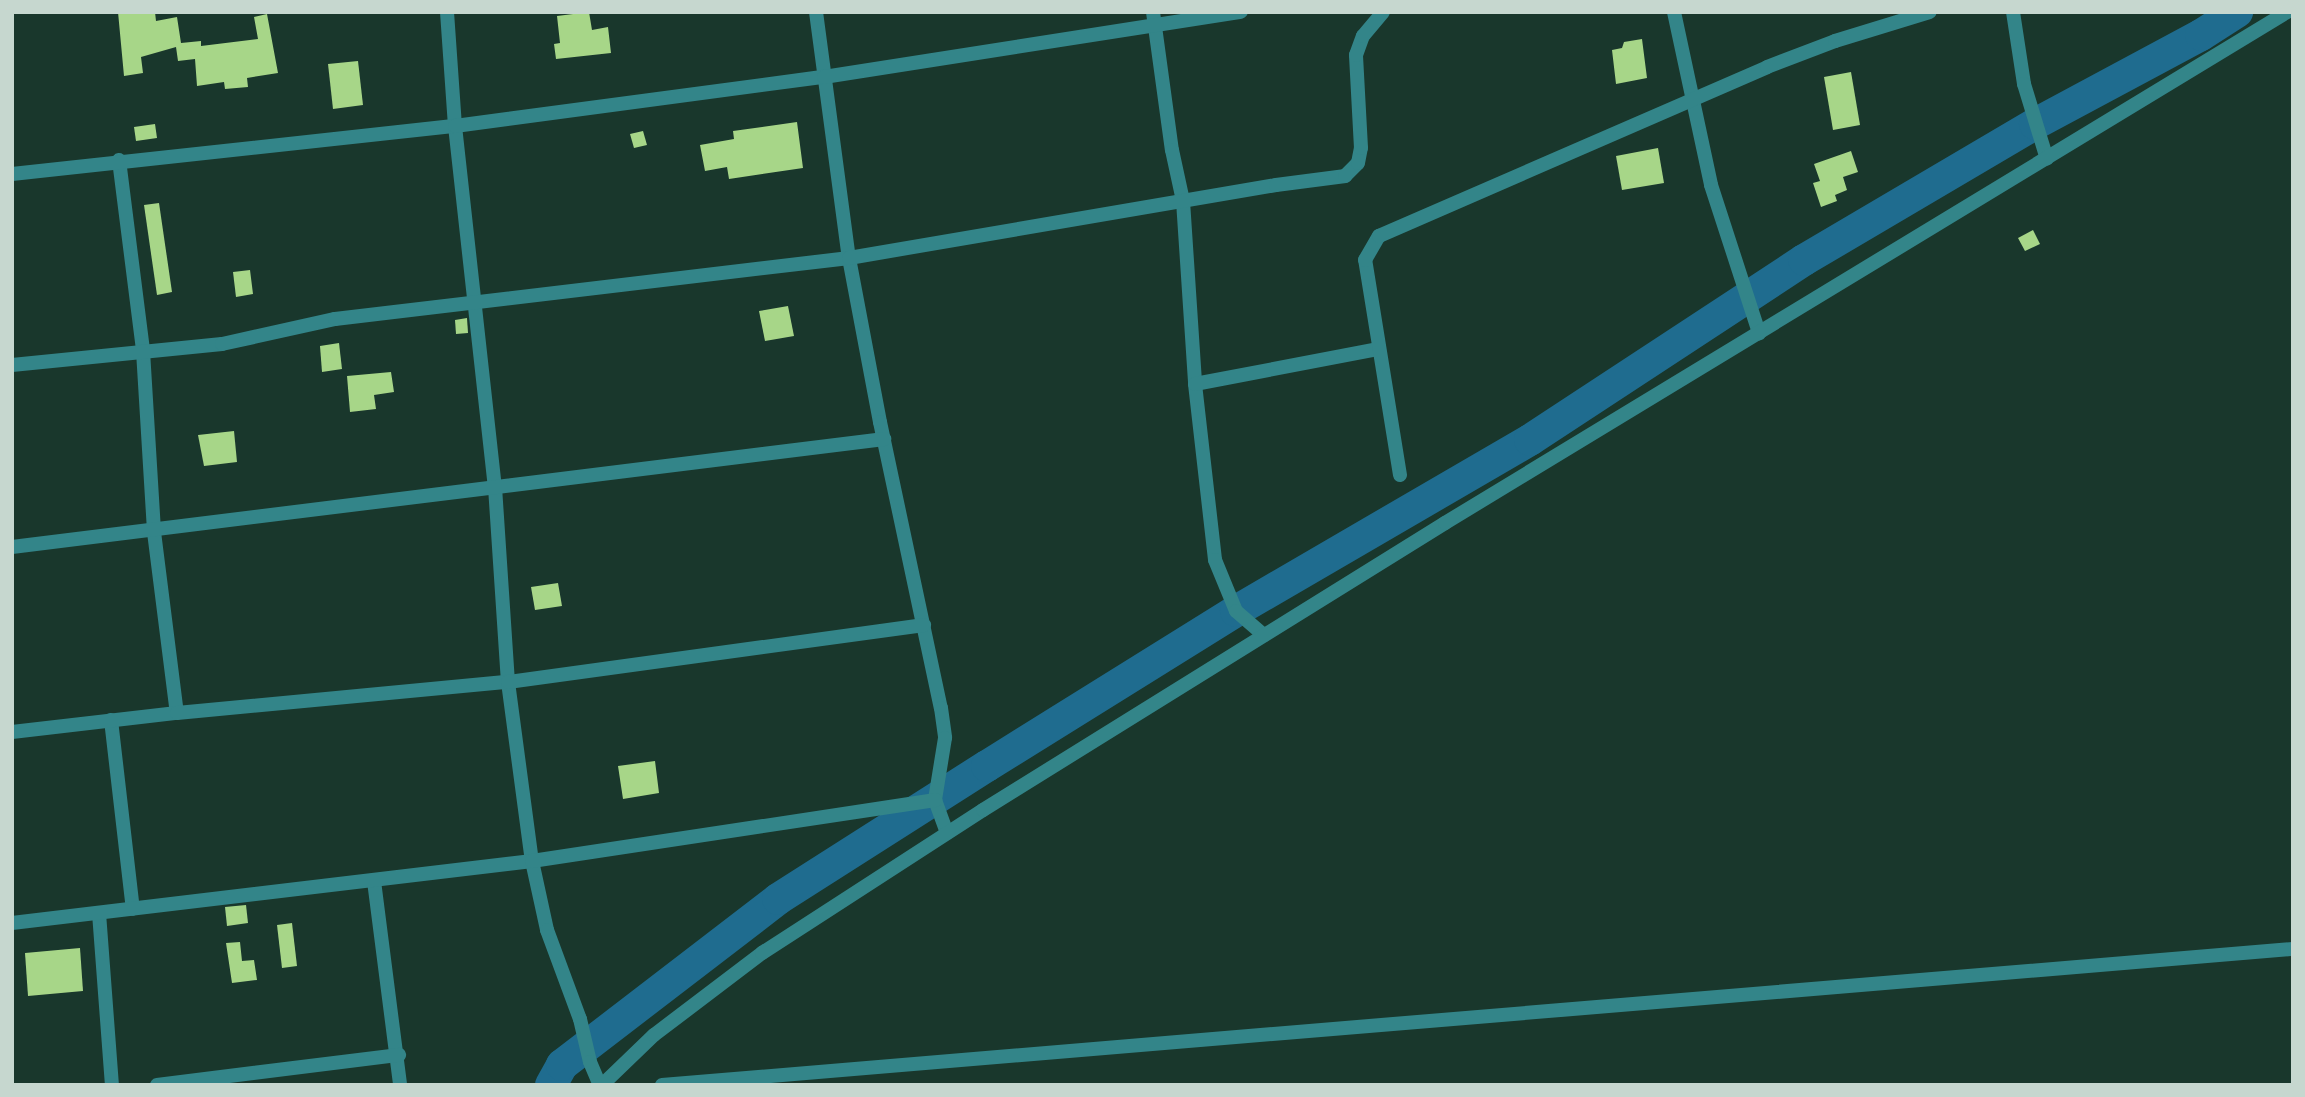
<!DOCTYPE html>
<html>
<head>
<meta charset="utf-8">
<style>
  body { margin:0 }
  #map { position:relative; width:2305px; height:1097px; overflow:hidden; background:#19372c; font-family:"Sofia Sans Condensed",sans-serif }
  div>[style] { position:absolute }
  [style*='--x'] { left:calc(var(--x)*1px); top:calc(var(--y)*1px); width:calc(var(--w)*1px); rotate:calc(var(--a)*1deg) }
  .river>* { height:32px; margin:-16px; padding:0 16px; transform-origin:16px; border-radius:16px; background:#1f6c8f }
  .building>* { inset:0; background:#a7d688 }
  .street>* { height:14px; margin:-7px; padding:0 7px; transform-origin:7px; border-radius:7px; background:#338589 }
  span { translate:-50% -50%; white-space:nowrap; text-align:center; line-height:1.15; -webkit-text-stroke:7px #19372c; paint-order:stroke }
  .frame { position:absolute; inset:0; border:14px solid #c6d7cf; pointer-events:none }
</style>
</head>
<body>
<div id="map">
  <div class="river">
    <i style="--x:551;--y:1085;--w:23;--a:-61"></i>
    <i style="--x:562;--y:1065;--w:272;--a:-37.5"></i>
    <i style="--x:778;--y:899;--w:248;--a:-32.5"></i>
    <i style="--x:987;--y:766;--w:293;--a:-31.9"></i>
    <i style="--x:1236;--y:611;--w:340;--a:-30.2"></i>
    <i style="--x:1530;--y:440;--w:328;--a:-33.3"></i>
    <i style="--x:1804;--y:260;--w:268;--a:-30.5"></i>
    <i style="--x:2035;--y:124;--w:188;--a:-28.2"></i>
    <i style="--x:2201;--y:35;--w:43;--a:-32.6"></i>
  </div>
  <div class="building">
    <i style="clip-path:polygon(118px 12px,155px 12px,156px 21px,177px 17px,181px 43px,201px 41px,201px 46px,258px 39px,254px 17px,267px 14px,278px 73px,247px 78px,248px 87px,225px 89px,224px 82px,197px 86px,195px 59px,178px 61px,176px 47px,141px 57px,143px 73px,124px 76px)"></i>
    <i style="clip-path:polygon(589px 12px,592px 30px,608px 27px,611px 53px,556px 59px,554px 44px,560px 43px,557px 16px)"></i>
    <i style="clip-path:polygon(1642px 39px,1647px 78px,1616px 84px,1612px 50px,1622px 48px,1624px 42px)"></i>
    <i style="clip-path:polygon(358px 61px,363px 105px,333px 109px,328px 64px)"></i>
    <i style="clip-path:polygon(1851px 72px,1860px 125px,1833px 130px,1824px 77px)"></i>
    <i style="clip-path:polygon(797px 122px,803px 168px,729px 179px,727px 167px,705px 171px,700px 145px,734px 139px,733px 131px)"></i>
    <i style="clip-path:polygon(155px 124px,157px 138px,136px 141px,134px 127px)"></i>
    <i style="clip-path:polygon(643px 131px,647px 145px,634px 148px,630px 134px)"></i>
    <i style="clip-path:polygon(1658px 148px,1664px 183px,1622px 190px,1616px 156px)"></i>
    <i style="clip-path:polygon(1851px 151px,1858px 172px,1843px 177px,1847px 190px,1835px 195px,1837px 201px,1821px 207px,1813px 183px,1820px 181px,1814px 164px)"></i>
    <i style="clip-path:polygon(159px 203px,172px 292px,157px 295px,144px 205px)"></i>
    <i style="clip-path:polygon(2033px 230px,2040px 244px,2025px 251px,2018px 238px)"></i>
    <i style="clip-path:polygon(250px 270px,253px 294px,236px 297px,233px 272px)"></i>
    <i style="clip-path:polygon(788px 306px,794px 336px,765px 341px,759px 311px)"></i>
    <i style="clip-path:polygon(467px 318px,468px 333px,456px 334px,455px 320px)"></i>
    <i style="clip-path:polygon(339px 343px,342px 369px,322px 372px,320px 346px)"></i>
    <i style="clip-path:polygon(391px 372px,394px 392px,374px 395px,376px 409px,350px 412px,347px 376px)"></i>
    <i style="clip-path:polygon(234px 431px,237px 462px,204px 466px,198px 435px)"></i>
    <i style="clip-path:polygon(558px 583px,562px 606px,535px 610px,531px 587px)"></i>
    <i style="clip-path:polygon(655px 761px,659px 793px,623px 799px,618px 766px)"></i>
    <i style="clip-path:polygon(246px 905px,248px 923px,227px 926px,225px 907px)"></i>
    <i style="clip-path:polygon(292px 923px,297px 966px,282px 968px,277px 925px)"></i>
    <i style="clip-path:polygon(240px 942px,242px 961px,254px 960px,257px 980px,232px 983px,226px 943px)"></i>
    <i style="clip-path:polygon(80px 948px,83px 991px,28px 996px,25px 953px)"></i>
  </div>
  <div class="street">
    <i style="--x:447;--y:12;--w:114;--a:86"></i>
    <i style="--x:455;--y:126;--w:363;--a:83.7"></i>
    <i style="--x:495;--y:487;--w:195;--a:86.2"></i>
    <i style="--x:508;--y:682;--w:181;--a:82.4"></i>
    <i style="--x:532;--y:861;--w:71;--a:77.7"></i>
    <i style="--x:547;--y:930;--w:95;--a:69.7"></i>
    <i style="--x:580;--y:1019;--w:44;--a:76.9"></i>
    <i style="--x:590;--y:1062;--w:25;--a:67"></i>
    <i style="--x:816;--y:12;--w:248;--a:82.4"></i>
    <i style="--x:849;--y:258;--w:167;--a:79.3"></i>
    <i style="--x:880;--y:422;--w:292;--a:78"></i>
    <i style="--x:941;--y:708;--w:30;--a:82"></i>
    <i style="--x:945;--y:738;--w:63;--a:99.2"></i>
    <i style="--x:935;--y:800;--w:35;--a:70"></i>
    <i style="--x:1153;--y:12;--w:139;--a:82.2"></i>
    <i style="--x:1172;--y:150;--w:52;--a:77.8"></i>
    <i style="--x:1183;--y:201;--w:183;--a:86.2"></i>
    <i style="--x:1195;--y:384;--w:177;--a:83.5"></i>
    <i style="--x:1215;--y:560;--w:55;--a:67.6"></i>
    <i style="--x:1236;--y:611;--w:37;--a:41"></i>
    <i style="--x:1674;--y:12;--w:177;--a:77.9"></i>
    <i style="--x:1711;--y:185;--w:156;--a:72"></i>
    <i style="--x:2013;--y:12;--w:73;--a:81.3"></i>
    <i style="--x:2024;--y:84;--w:78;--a:73"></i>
    <i style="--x:119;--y:160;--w:193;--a:82.8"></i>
    <i style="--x:143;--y:351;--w:181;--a:86.5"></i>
    <i style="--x:154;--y:532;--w:182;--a:82.8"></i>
    <i style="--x:12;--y:174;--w:446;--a:-6.2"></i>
    <i style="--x:455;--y:126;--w:372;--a:-7.6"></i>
    <i style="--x:824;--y:77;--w:422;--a:-8.9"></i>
    <i style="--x:12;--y:365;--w:211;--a:-5.7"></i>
    <i style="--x:222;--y:344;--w:116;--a:-12.5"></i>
    <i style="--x:335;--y:319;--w:518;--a:-6.77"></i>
    <i style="--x:849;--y:258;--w:433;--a:-9.7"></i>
    <i style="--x:1276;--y:185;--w:70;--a:-7.4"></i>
    <i style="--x:1345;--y:176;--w:18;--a:-45"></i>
    <i style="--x:1358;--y:163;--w:15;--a:-79"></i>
    <i style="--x:1361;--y:148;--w:93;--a:-93.1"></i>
    <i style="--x:1356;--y:55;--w:20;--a:-70"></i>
    <i style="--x:1363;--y:36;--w:31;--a:-50"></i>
    <i style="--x:1195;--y:384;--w:187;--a:-10.8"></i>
    <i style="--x:1400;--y:475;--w:218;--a:-99.2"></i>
    <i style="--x:1365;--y:260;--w:28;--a:-60"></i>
    <i style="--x:1379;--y:236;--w:423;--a:-23.5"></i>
    <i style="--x:1767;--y:67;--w:73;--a:-20.9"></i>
    <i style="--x:1835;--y:41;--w:99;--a:-17"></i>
    <i style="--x:12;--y:547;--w:879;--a:-7.06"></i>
    <i style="--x:111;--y:720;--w:190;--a:83.4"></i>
    <i style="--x:12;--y:732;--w:166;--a:-6.6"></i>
    <i style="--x:177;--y:713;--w:332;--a:-5.4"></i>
    <i style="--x:508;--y:682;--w:420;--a:-7.8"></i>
    <i style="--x:374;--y:881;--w:206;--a:82.7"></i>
    <i style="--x:99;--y:913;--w:172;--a:85.7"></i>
    <i style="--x:12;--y:923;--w:524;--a:-6.8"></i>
    <i style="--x:532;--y:861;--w:408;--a:-8.6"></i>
    <i style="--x:157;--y:1085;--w:244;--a:-7.1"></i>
    <i style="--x:602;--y:1085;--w:72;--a:-43.9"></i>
    <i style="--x:654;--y:1035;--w:136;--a:-37.2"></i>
    <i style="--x:762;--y:953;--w:263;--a:-32.9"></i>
    <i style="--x:983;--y:810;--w:544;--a:-31.85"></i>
    <i style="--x:1445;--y:523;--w:985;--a:-31.25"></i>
    <i style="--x:662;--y:1085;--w:1637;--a:-4.77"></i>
  </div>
  <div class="frame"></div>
</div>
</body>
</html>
